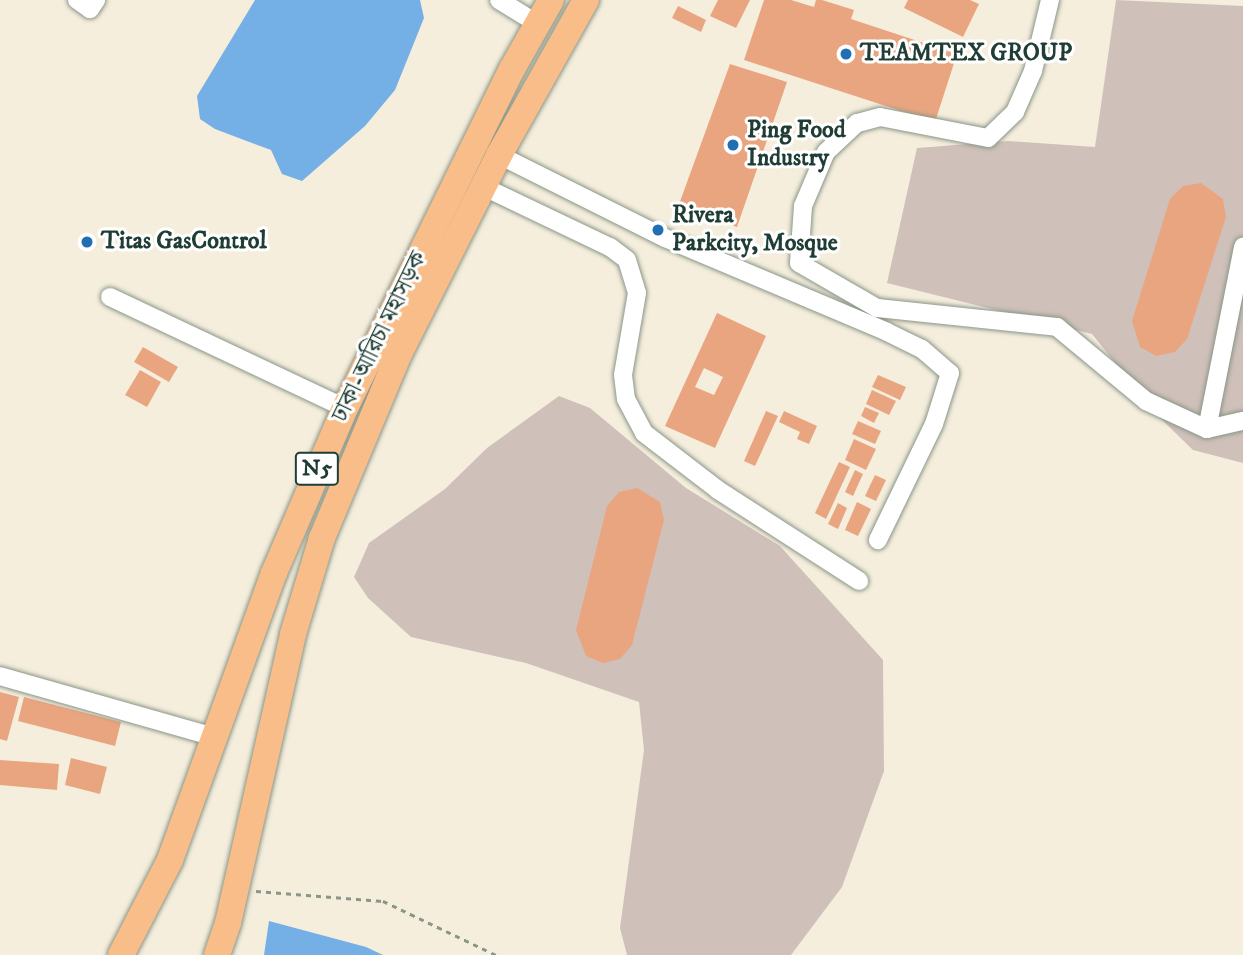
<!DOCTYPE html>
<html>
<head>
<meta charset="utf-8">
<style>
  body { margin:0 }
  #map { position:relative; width:1243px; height:955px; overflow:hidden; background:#f5eedd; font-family:"IM FELL DW Pica","Noto Serif Bengali",serif }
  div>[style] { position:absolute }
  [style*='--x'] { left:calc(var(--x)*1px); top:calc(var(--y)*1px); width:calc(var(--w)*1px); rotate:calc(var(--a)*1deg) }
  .industrial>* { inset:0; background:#cfc0ba }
  .water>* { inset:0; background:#74b0e5 }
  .building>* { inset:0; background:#e9a580 }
  .path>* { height:2.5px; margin-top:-1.25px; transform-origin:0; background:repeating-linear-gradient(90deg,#8a9688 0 5px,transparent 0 10px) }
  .roads { filter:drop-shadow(0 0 2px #8a9688) drop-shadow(0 0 2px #8a9688) }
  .minor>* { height:18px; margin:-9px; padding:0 9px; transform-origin:9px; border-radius:9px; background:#fff }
  .highway>* { height:26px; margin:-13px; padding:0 13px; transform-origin:13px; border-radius:13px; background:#f8bd89 }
  .dots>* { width:19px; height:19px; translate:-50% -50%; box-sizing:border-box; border:4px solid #fff; border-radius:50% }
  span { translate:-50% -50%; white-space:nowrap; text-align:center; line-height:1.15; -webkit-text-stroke:6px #fff; paint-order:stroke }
  .shield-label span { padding:2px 5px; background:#fff; border:2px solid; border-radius:5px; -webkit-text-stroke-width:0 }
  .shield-label { font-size:23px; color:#1f3d34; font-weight:700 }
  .poi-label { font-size:24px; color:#1f3d34; font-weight:700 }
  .left { translate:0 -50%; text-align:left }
  .street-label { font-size:24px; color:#1f3d34 }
</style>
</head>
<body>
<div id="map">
  <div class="industrial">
    <i style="clip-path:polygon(1116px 0,1243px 6px,1243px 463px,1193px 450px,1157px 415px,1092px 334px,887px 283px,917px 148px,1008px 141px,1095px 147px)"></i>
    <i style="clip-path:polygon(559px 396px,590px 408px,686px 488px,780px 546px,883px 660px,884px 771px,842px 887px,791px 955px,627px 955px,620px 928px,644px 750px,639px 702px,526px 663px,411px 637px,368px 598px,354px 577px,369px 543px,445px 489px,487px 448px)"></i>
  </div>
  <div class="water">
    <i style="clip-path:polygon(255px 0,420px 0,424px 18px,395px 90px,365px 126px,302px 181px,282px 174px,271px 150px,215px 129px,200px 119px,197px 96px)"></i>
    <i style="clip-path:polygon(269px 921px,366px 947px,383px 955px,264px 955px)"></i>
  </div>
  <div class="building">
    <i style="clip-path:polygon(718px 0,750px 0,736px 28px,710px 16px)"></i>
    <i style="clip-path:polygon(764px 0,791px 0,814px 7px,816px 0,822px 0,854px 10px,851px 19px,957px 54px,935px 122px,744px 60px)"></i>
    <i style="clip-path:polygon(908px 0,970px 0,979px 4px,963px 37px,904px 8px)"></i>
    <i style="clip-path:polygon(678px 6px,706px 20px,701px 32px,672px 18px)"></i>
    <i style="clip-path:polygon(730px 64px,787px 82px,737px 227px,678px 207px)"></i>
    <i style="clip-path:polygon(1201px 183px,1223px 199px,1226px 217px,1187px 339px,1175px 352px,1156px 356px,1140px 347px,1132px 321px,1170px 199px,1183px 186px)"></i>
    <i style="clip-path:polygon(evenodd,717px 313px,766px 336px,715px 448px,665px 426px,717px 313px,704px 368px,723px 377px,714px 395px,695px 387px,704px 368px)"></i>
    <i style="clip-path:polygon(143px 347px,178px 367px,169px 382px,134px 362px)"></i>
    <i style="clip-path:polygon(140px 370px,161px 382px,147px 407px,125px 395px)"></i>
    <i style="clip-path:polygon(878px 375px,906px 387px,900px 400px,872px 387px)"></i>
    <i style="clip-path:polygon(872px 390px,896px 401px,889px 415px,866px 404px)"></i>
    <i style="clip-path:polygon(865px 407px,879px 413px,874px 423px,861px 416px)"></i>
    <i style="clip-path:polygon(766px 411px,778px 416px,755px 466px,744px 461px)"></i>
    <i style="clip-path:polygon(784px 411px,817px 426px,809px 444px,797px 439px,800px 432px,779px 422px)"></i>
    <i style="clip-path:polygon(858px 421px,881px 431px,875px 444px,852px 434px)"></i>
    <i style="clip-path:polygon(854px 439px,876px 449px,866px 470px,845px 460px)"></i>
    <i style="clip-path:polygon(839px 462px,850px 467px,826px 519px,815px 513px)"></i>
    <i style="clip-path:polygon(855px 470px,863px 474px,853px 496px,845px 492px)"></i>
    <i style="clip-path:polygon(875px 475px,886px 480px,876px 501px,865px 496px)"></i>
    <i style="clip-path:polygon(637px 488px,660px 502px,664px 520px,632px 645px,620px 659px,603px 663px,586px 656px,576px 630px,607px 506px,619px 492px)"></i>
    <i style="clip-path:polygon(857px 502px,871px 509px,858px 536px,845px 530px)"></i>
    <i style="clip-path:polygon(838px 503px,847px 508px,838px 529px,828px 524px)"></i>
    <i style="clip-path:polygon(0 692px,19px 697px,7px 741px,0 739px)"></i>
    <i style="clip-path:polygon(24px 697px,121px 722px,115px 746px,18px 721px)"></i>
    <i style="clip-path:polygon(71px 758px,107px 767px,100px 794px,65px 785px)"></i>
    <i style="clip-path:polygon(0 760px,59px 764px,57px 790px,0 785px)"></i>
  </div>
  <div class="path">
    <i style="--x:256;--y:891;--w:127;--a:4.5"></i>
    <i style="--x:383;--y:901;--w:125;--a:25.5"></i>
  </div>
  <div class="roads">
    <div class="minor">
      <i style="--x:77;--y:0;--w:16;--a:35"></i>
      <i style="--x:90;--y:9;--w:11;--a:-56"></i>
      <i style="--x:499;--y:0;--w:46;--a:31.6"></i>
      <i style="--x:1050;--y:0;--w:73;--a:103.5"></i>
      <i style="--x:1033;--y:71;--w:45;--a:113.7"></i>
      <i style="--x:1015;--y:112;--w:37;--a:136"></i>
      <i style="--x:988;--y:138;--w:110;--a:-169"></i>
      <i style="--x:880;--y:117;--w:24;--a:165"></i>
      <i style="--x:857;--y:123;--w:42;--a:136.9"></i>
      <i style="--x:826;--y:152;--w:59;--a:113.1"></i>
      <i style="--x:803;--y:206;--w:57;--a:94"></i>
      <i style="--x:799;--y:263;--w:90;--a:30"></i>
      <i style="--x:877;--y:308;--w:181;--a:6"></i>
      <i style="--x:1057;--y:327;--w:116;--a:39.7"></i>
      <i style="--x:1146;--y:401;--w:67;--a:24.7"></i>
      <i style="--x:1207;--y:429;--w:37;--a:-13"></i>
      <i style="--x:499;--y:155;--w:186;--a:26.6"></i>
      <i style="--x:665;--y:238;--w:241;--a:22.9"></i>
      <i style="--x:887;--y:332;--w:39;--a:26"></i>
      <i style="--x:922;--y:349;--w:37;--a:41"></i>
      <i style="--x:950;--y:373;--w:53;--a:107.4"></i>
      <i style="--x:934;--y:424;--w:129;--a:115.8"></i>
      <i style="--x:484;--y:187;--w:140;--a:25.5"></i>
      <i style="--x:610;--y:247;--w:21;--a:37"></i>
      <i style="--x:627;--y:260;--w:34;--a:73"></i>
      <i style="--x:637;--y:293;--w:83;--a:99.7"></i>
      <i style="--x:623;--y:375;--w:24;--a:83"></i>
      <i style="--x:626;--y:399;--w:38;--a:62"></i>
      <i style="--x:644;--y:433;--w:93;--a:37.6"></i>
      <i style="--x:718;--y:490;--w:168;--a:32.8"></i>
      <i style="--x:110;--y:297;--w:260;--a:25.3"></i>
      <i style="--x:1207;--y:429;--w:186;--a:-78.8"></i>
      <i style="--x:0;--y:676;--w:219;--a:15.9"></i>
    </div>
    <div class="highway">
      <i style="--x:121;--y:955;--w:107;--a:-62.7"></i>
      <i style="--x:170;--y:860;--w:305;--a:-70.1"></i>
      <i style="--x:274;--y:573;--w:180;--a:-66.7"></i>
      <i style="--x:345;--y:408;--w:378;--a:-63.8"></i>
      <i style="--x:512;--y:69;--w:79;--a:-60.5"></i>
      <i style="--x:217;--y:955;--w:34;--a:-71"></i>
      <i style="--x:228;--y:923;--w:296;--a:-77.3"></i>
      <i style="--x:293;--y:634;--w:100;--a:-73.2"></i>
      <i style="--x:322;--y:538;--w:199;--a:-67.3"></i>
      <i style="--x:399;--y:354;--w:223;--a:-63.3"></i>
      <i style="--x:499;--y:155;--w:178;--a:-60.7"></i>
    </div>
  </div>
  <div class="dots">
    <i style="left:846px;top:54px;background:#1f6fb2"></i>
    <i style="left:733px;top:145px;background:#1f6fb2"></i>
    <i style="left:658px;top:230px;background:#1f6fb2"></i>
    <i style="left:87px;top:242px;background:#1f6fb2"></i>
  </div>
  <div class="shield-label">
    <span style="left:317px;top:469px">N5</span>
  </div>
  <div class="poi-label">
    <span class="left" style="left:860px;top:54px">TEAMTEX GROUP</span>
    <span class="left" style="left:747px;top:145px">Ping Food<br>Industry</span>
    <span class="left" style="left:672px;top:230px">Rivera<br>Parkcity, Mosque</span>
    <span class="left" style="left:101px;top:242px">Titas GasControl</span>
  </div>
  <div class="street-label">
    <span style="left:380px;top:337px;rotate:-64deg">ঢাকা-আরিচা মহাসড়ক</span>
  </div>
</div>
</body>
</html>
